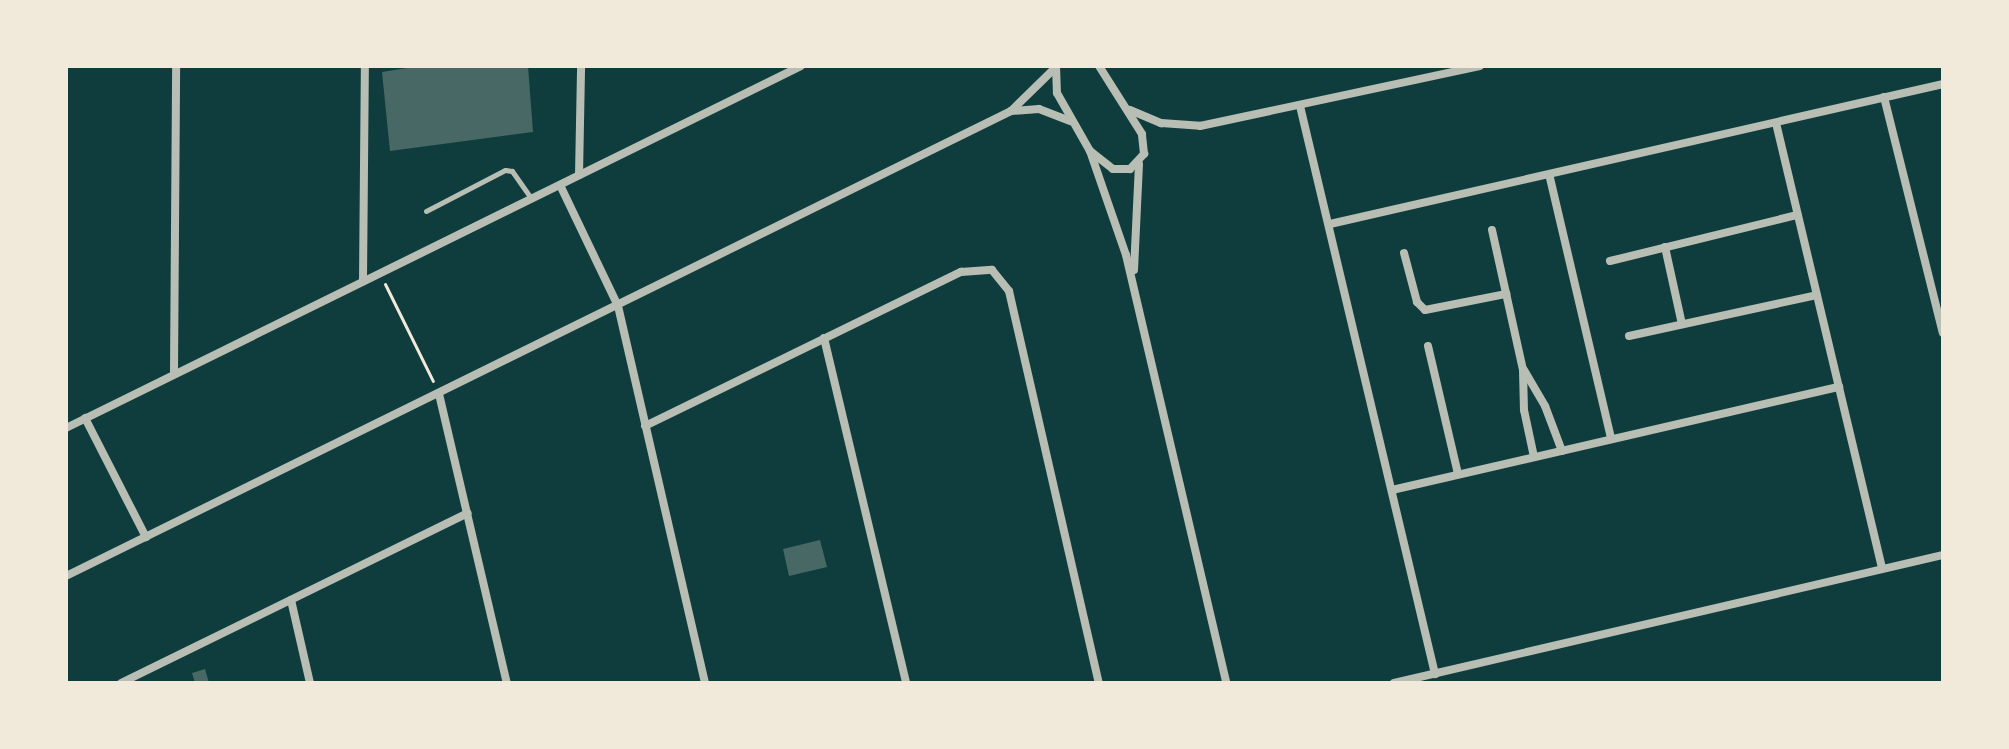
<!DOCTYPE html>
<html>
<head>
<meta charset="utf-8">
<style>
  body { margin:0 }
  #map { position:relative; width:2009px; height:749px; overflow:hidden; background:#0f3d3e; font-family:"Noto Serif",serif }
  div>[style] { position:absolute }
  [style*='--x'] { left:calc(var(--x)*1px); top:calc(var(--y)*1px); width:calc(var(--w)*1px); rotate:calc(var(--a)*1deg) }
  .building>* { inset:0; background:#486865 }
  .path>* { height:3px; margin:-1.5px; padding:0 1.5px; transform-origin:1.5px; border-radius:1.5px; background:#f1e9da }
  .service>* { height:5px; margin:-2.5px; padding:0 2.5px; transform-origin:2.5px; border-radius:2.5px; background:#b8beb3 }
  .minor>* { height:8px; margin:-4px; padding:0 4px; transform-origin:4px; border-radius:4px; background:#b8beb3 }
  span { translate:-50% -50%; white-space:nowrap; text-align:center; line-height:1.15; -webkit-text-stroke:8px #f1e9da; paint-order:stroke }
  .frame { position:absolute; inset:0; border:68px solid #f1e9da; pointer-events:none }
</style>
</head>
<body>
<div id="map">
  <div class="building">
    <i style="clip-path:polygon(419px 66px,528px 66px,533px 132px,390px 151px,382px 72px)"></i>
    <i style="clip-path:polygon(820px 540px,827px 567px,789px 576px,783px 549px)"></i>
    <i style="clip-path:polygon(205px 669px,209px 683px,195px 683px,192px 673px)"></i>
  </div>
  <div class="path">
    <i style="--x:385;--y:284;--w:108;--a:63.7"></i>
  </div>
  <div class="service">
    <i style="--x:426;--y:211;--w:89;--a:-27.4"></i>
    <i style="--x:505;--y:170;--w:7;--a:8"></i>
    <i style="--x:512;--y:171;--w:33;--a:55"></i>
  </div>
  <div class="minor">
    <i style="--x:1056;--y:66;--w:27;--a:88"></i>
    <i style="--x:1057;--y:93;--w:67;--a:60.4"></i>
    <i style="--x:1090;--y:151;--w:29;--a:38"></i>
    <i style="--x:1113;--y:169;--w:17;--a:0"></i>
    <i style="--x:1130;--y:169;--w:21;--a:-47"></i>
    <i style="--x:1144;--y:154;--w:20;--a:-96"></i>
    <i style="--x:1142;--y:134;--w:80;--a:-122.3"></i>
    <i style="--x:1884;--y:97;--w:243;--a:76"></i>
    <i style="--x:1300;--y:106;--w:584;--a:76.63"></i>
    <i style="--x:1130;--y:110;--w:34;--a:23"></i>
    <i style="--x:1161;--y:123;--w:39;--a:4"></i>
    <i style="--x:1200;--y:126;--w:286;--a:-12.1"></i>
    <i style="--x:1011;--y:111;--w:28;--a:-4"></i>
    <i style="--x:1039;--y:109;--w:34;--a:21"></i>
    <i style="--x:1776;--y:123;--w:458;--a:76.6"></i>
    <i style="--x:1090;--y:151;--w:110;--a:70.9"></i>
    <i style="--x:1126;--y:255;--w:440;--a:76.8"></i>
    <i style="--x:579;--y:175;--w:109;--a:-88.9"></i>
    <i style="--x:1550;--y:178;--w:268;--a:76.8"></i>
    <i style="--x:560;--y:185;--w:134;--a:64.4"></i>
    <i style="--x:618;--y:306;--w:387;--a:77"></i>
    <i style="--x:1330;--y:224;--w:629;--a:-12.86"></i>
    <i style="--x:1492;--y:230;--w:143;--a:77.5"></i>
    <i style="--x:1523;--y:370;--w:40;--a:88.6"></i>
    <i style="--x:1524;--y:410;--w:48;--a:78"></i>
    <i style="--x:1665;--y:247;--w:79;--a:77.6"></i>
    <i style="--x:1404;--y:253;--w:51;--a:75.1"></i>
    <i style="--x:1417;--y:302;--w:11;--a:45"></i>
    <i style="--x:1425;--y:310;--w:83;--a:-11.2"></i>
    <i style="--x:1610;--y:261;--w:193;--a:-13.8"></i>
    <i style="--x:1134;--y:270;--w:106;--a:-87.3"></i>
    <i style="--x:363;--y:281;--w:215;--a:-89.5"></i>
    <i style="--x:1629;--y:336;--w:192;--a:-12.3"></i>
    <i style="--x:824;--y:338;--w:355;--a:76.6"></i>
    <i style="--x:1428;--y:346;--w:131;--a:76.8"></i>
    <i style="--x:1524;--y:370;--w:42;--a:59.7"></i>
    <i style="--x:1545;--y:406;--w:48;--a:69.3"></i>
    <i style="--x:174;--y:372;--w:306;--a:-89.6"></i>
    <i style="--x:439;--y:394;--w:297;--a:76.8"></i>
    <i style="--x:85;--y:418;--w:134;--a:62.9"></i>
    <i style="--x:645;--y:426;--w:352;--a:-26"></i>
    <i style="--x:961;--y:272;--w:31;--a:-4"></i>
    <i style="--x:992;--y:270;--w:27;--a:51"></i>
    <i style="--x:1009;--y:291;--w:402;--a:77.1"></i>
    <i style="--x:66;--y:428;--w:819;--a:-26.22"></i>
    <i style="--x:1392;--y:490;--w:459;--a:-13"></i>
    <i style="--x:66;--y:576;--w:1053;--a:-26.2"></i>
    <i style="--x:1011;--y:111;--w:62;--a:-44.3"></i>
    <i style="--x:291;--y:600;--w:85;--a:77.1"></i>
    <i style="--x:121;--y:683;--w:386;--a:-26.1"></i>
    <i style="--x:1394;--y:683;--w:564;--a:-13.12"></i>
  </div>
  <div class="frame"></div>
</div>
</body>
</html>
